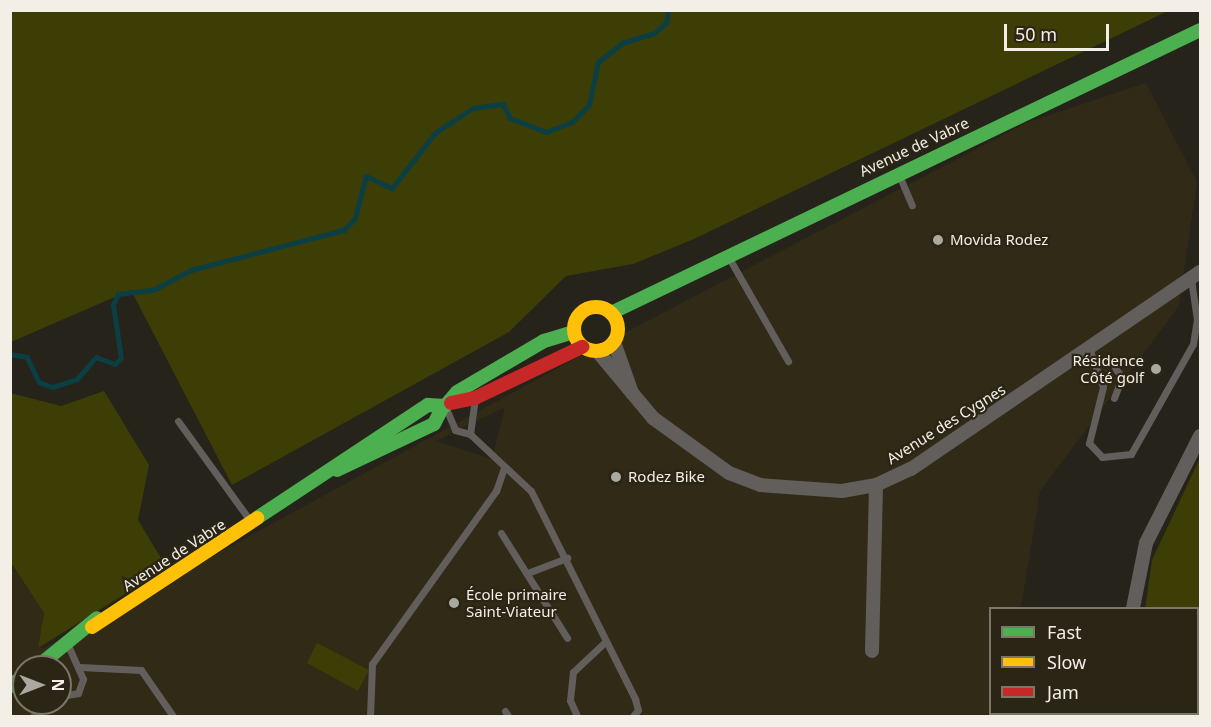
<!DOCTYPE html>
<html>
<head>
<meta charset="utf-8">
<style>
  body { margin:0 }
  #map { position:relative; width:1211px; height:727px; overflow:hidden; background:#26231b; font-family:"Noto Sans",sans-serif }
  div>[style] { position:absolute }
  [style*='--x'] { left:calc(var(--x)*1px); top:calc(var(--y)*1px); width:calc(var(--w)*1px); rotate:calc(var(--a)*1deg) }
  .built>* { inset:0; background:#312a17 }
  .green>* { inset:0; background:#3c3e05 }
  .stream>* { height:4.5px; margin:-2.25px; padding:0 2.25px; transform-origin:2.25px; border-radius:2.25px; background:#0b3f43 }
  .lane>* { height:7px; margin:-3.5px; padding:0 3.5px; transform-origin:3.5px; border-radius:3.5px; background:#615e5c }
  .street>* { height:14px; margin:-7px; padding:0 7px; transform-origin:7px; border-radius:7px; background:#615e5c }
  .fast>* { height:14px; margin:-7px; padding:0 7px; transform-origin:7px; border-radius:7px; background:#4caf50 }
  .slow>* { height:14px; margin:-7px; padding:0 7px; transform-origin:7px; border-radius:7px; background:#ffc107 }
  .slow>.ring { margin:-7px; padding:0; box-sizing:content-box; background:none; border:14px solid #ffc107; border-radius:50% }
  .jam>* { height:14px; margin:-7px; padding:0 7px; transform-origin:7px; border-radius:7px; background:#c62828 }
  .dots>* { width:16px; height:16px; translate:-50% -50%; box-sizing:border-box; border:3px solid #2b2516; border-radius:50% }
  span { translate:-50% -50%; white-space:nowrap; text-align:center; line-height:1.15; -webkit-text-stroke:4.5px #2b2516; paint-order:stroke }
  .street-label { font-size:15px; color:#f3efe6 }
  .poi-label { font-size:15px; color:#f3efe6 }
  .left { translate:0 -50%; text-align:left }
  .right { translate:-100% -50%; text-align:right }
  .frame { position:absolute; inset:0; border:12px solid #f3efe6; pointer-events:none }
  .legend { position:absolute; left:989px; top:607px; width:210px; height:108px; box-sizing:border-box; background:#2b2516; border:2px solid #7b7669; margin:0; padding:8px 10px; list-style:none; font-size:18px; color:#f3efe6 }
  .legend li { display:flex; align-items:center; gap:12px; height:30px }
  .legend b { width:30px; border:2px solid #7b7669 }
  .north { position:absolute; left:12px; top:655px; width:60px; height:60px; box-sizing:border-box; background:#2b2516; border:2px solid #7b7669; border-radius:50%; rotate:90deg; font-size:16px; font-weight:700; line-height:24px; text-align:center; color:#f3efe6 }
  .north::after { content:''; display:block; margin:auto; width:21px; height:27px; background:#aba89f; clip-path:polygon(50% 0,100% 100%,50% 72%,0 100%) }
  .scale { position:absolute; left:1004px; top:24px; width:105px; height:27px; box-sizing:border-box; border:3px solid #f3efe6; border-top:0; padding-left:8px; font-size:18px; line-height:21px; white-space:nowrap; color:#f3efe6; -webkit-text-stroke:4px #2b2516; paint-order:stroke }
</style>
</head>
<body>
<div id="map">
  <div class="built">
    <i style="clip-path:polygon(evenodd,1146px 83px,1197px 182px,1179px 306px,1040px 491px,1021px 608px,990px 608px,990px 714px,1004px 716px,11px 716px,10px 563px,44px 613px,38px 648px,44px 648px,567px 363px,1026px 123px,1146px 83px,505px 407px,492px 459px,436px 441px,505px 407px,1146px 83px,24px 667px,60px 667px,60px 703px,24px 703px,24px 667px)"></i>
  </div>
  <div class="green">
    <i style="clip-path:polygon(11px 10px,1168px 10px,1168px 11px,694px 239px,633px 264px,566px 276px,509px 332px,232px 485px,131px 290px,11px 342px)"></i>
    <i style="clip-path:polygon(104px 391px,149px 465px,138px 520px,167px 568px,38px 648px,44px 613px,11px 563px,10px 393px,61px 406px)"></i>
    <i style="clip-path:polygon(1200px 458px,1200px 711px,1198px 608px,1145px 608px,1152px 560px)"></i>
    <i style="clip-path:polygon(317px 643px,369px 670px,358px 691px,307px 663px)"></i>
  </div>
  <div class="stream">
    <i style="--x:10;--y:354;--w:17;--a:10"></i>
    <i style="--x:27;--y:357;--w:28;--a:64"></i>
    <i style="--x:39;--y:382;--w:15;--a:20"></i>
    <i style="--x:53;--y:387;--w:25;--a:-18"></i>
    <i style="--x:77;--y:379;--w:29;--a:-49"></i>
    <i style="--x:96;--y:357;--w:20;--a:20"></i>
    <i style="--x:115;--y:364;--w:8;--a:-45"></i>
    <i style="--x:121;--y:358;--w:54;--a:-98.6"></i>
    <i style="--x:113;--y:305;--w:12;--a:-66"></i>
    <i style="--x:118;--y:294;--w:35;--a:-7"></i>
    <i style="--x:153;--y:290;--w:43;--a:-27.8"></i>
    <i style="--x:191;--y:270;--w:158;--a:-14.7"></i>
    <i style="--x:344;--y:230;--w:16;--a:-47"></i>
    <i style="--x:355;--y:218;--w:43;--a:-75.3"></i>
    <i style="--x:366;--y:176;--w:29;--a:25"></i>
    <i style="--x:392;--y:188;--w:70;--a:-52"></i>
    <i style="--x:435;--y:133;--w:45;--a:-33.3"></i>
    <i style="--x:473;--y:108;--w:30;--a:-8"></i>
    <i style="--x:503;--y:104;--w:16;--a:63"></i>
    <i style="--x:510;--y:118;--w:39;--a:21"></i>
    <i style="--x:546;--y:132;--w:28;--a:-21"></i>
    <i style="--x:572;--y:122;--w:24;--a:-45"></i>
    <i style="--x:589;--y:105;--w:44;--a:-78.2"></i>
    <i style="--x:598;--y:62;--w:31;--a:-38"></i>
    <i style="--x:622;--y:43;--w:34;--a:-17"></i>
    <i style="--x:654;--y:33;--w:16;--a:-40"></i>
    <i style="--x:666;--y:23;--w:13;--a:-81"></i>
  </div>
  <div class="lane">
    <i style="--x:899;--y:175;--w:33;--a:67"></i>
    <i style="--x:729;--y:258;--w:119;--a:60.2"></i>
    <i style="--x:1089;--y:348;--w:41;--a:70.3"></i>
    <i style="--x:1103;--y:387;--w:58;--a:104"></i>
    <i style="--x:1089;--y:443;--w:19;--a:47"></i>
    <i style="--x:1102;--y:457;--w:29;--a:-6"></i>
    <i style="--x:1131;--y:454;--w:126;--a:-60.6"></i>
    <i style="--x:1193;--y:344;--w:24;--a:-81"></i>
    <i style="--x:1197;--y:320;--w:41;--a:-98.3"></i>
    <i style="--x:1114;--y:398;--w:22;--a:-69"></i>
    <i style="--x:1122;--y:377;--w:11;--a:-128"></i>
    <i style="--x:445;--y:406;--w:26;--a:67"></i>
    <i style="--x:455;--y:430;--w:16;--a:15"></i>
    <i style="--x:470;--y:434;--w:34;--a:-82"></i>
    <i style="--x:178;--y:421;--w:125;--a:54.1"></i>
    <i style="--x:470;--y:434;--w:83;--a:43.1"></i>
    <i style="--x:531;--y:491;--w:233;--a:63.4"></i>
    <i style="--x:635;--y:699;--w:11;--a:75"></i>
    <i style="--x:638;--y:710;--w:8;--a:130"></i>
    <i style="--x:501;--y:533;--w:124;--a:57.8"></i>
    <i style="--x:530;--y:572;--w:40;--a:-21"></i>
    <i style="--x:80;--y:667;--w:61;--a:2.8"></i>
    <i style="--x:141;--y:670;--w:56;--a:55.2"></i>
    <i style="--x:60;--y:696;--w:18;--a:-9"></i>
    <i style="--x:78;--y:693;--w:15;--a:-70"></i>
    <i style="--x:83;--y:679;--w:36;--a:-114"></i>
    <i style="--x:505;--y:711;--w:6;--a:59"></i>
    <i style="--x:33;--y:716;--w:4;--a:-27"></i>
    <i style="--x:370;--y:716;--w:52;--a:-87.8"></i>
    <i style="--x:372;--y:664;--w:213;--a:-54.4"></i>
    <i style="--x:496;--y:491;--w:24;--a:-71"></i>
    <i style="--x:577;--y:716;--w:17;--a:-114"></i>
    <i style="--x:570;--y:700;--w:28;--a:-84"></i>
    <i style="--x:573;--y:672;--w:45;--a:-43.2"></i>
  </div>
  <div class="street">
    <i style="--x:614;--y:342;--w:54;--a:70.6"></i>
    <i style="--x:598;--y:352;--w:86;--a:50.2"></i>
    <i style="--x:653;--y:418;--w:94;--a:35.9"></i>
    <i style="--x:729;--y:473;--w:33;--a:21"></i>
    <i style="--x:760;--y:485;--w:82;--a:4.2"></i>
    <i style="--x:842;--y:491;--w:35;--a:-10"></i>
    <i style="--x:876;--y:485;--w:38;--a:-25"></i>
    <i style="--x:911;--y:469;--w:350;--a:-34.3"></i>
    <i style="--x:1133;--y:608;--w:66;--a:-78.7"></i>
    <i style="--x:1146;--y:543;--w:120;--a:-63.2"></i>
    <i style="--x:872;--y:651;--w:166;--a:-88.6"></i>
    <i style="--x:1137;--y:714;--w:2;--a:90"></i>
  </div>
  <div class="fast">
    <i style="--x:611;--y:313;--w:653;--a:-25.66"></i>
    <i style="--x:337;--y:470;--w:107;--a:-25.4"></i>
    <i style="--x:434;--y:424;--w:18;--a:-63"></i>
    <i style="--x:257;--y:518;--w:205;--a:-33.5"></i>
    <i style="--x:428;--y:405;--w:17;--a:3"></i>
    <i style="--x:445;--y:406;--w:18;--a:-49"></i>
    <i style="--x:457;--y:392;--w:101;--a:-30.4"></i>
    <i style="--x:544;--y:341;--w:31;--a:-17"></i>
    <i style="--x:37;--y:667;--w:77;--a:-39.2"></i>
    <i style="--x:10;--y:686;--w:17;--a:-36"></i>
  </div>
  <div class="slow">
    <i class="ring" style="left:574px;top:307px;width:30px;height:30px"></i>
    <i style="--x:92;--y:627;--w:198;--a:-33.4"></i>
  </div>
  <div class="jam">
    <i style="--x:451;--y:403;--w:25;--a:-12"></i>
    <i style="--x:475;--y:398;--w:119;--a:-25.5"></i>
  </div>
  <div class="dots">
    <i style="left:938px;top:240px;background:#aba89f"></i>
    <i style="left:1156px;top:369px;background:#aba89f"></i>
    <i style="left:616px;top:477px;background:#aba89f"></i>
    <i style="left:454px;top:603px;background:#aba89f"></i>
  </div>
  <div class="street-label">
    <span style="left:914px;top:147px;rotate:-25deg">Avenue de Vabre</span>
    <span style="left:946px;top:424px;rotate:-32deg">Avenue des Cygnes</span>
    <span style="left:174px;top:555px;rotate:-33deg">Avenue de Vabre</span>
  </div>
  <div class="poi-label">
    <span class="left" style="left:950px;top:240px">Movida Rodez</span>
    <span class="right" style="left:1144px;top:369px">Résidence<br>Côté golf</span>
    <span class="left" style="left:628px;top:477px">Rodez Bike</span>
    <span class="left" style="left:466px;top:603px">École primaire<br>Saint-Viateur</span>
  </div>
  <div class="frame"></div>
  <ul class="legend">
  <li><b style="height:8px;background:#4caf50"></b>Fast</li>
  <li><b style="height:8px;background:#ffc107"></b>Slow</li>
  <li><b style="height:8px;background:#c62828"></b>Jam</li>
  </ul>
  <div class="north">N</div>
  <div class="scale">50 m</div>
</div>
</body>
</html>
